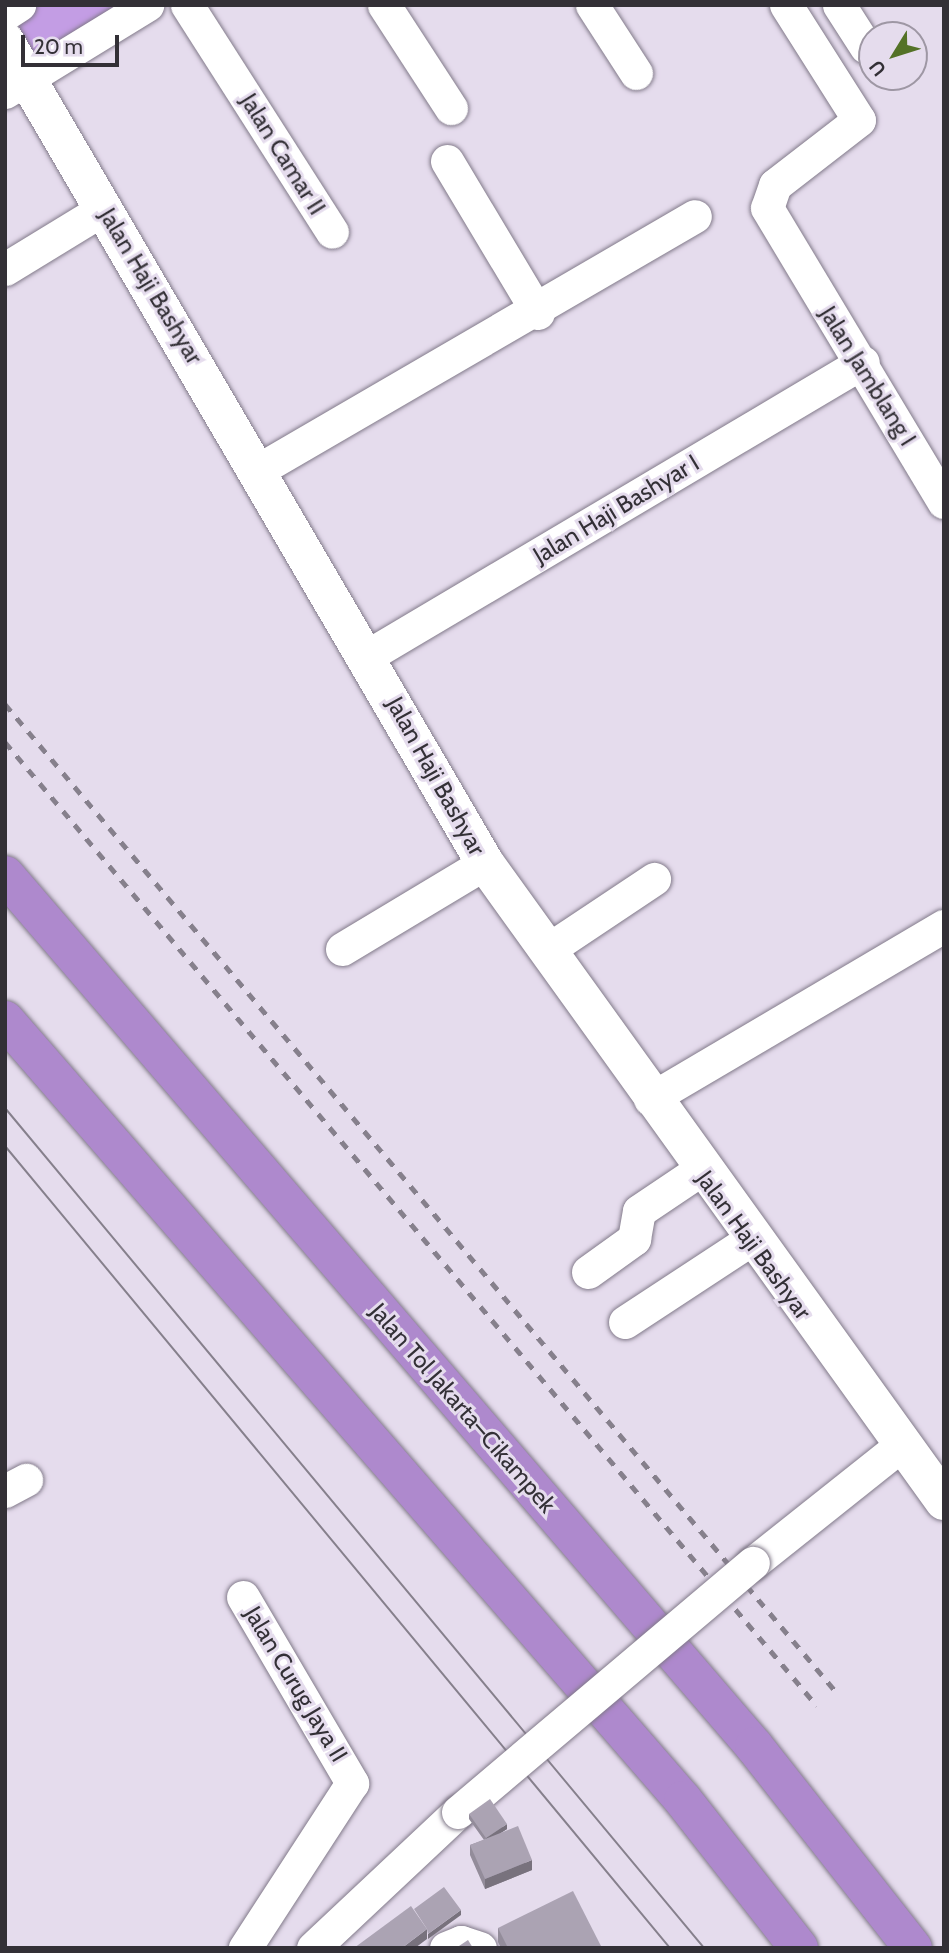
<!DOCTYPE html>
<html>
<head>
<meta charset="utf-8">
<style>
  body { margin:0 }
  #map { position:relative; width:949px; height:1953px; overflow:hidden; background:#e5dced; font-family:Cabin,sans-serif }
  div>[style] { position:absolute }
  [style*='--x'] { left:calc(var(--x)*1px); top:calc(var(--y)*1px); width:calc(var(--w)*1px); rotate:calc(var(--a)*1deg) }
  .river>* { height:60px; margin:-30px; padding:0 30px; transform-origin:30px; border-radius:30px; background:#c39de4 }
  .roads { filter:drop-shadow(0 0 2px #827a8a) drop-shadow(0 0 2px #827a8a) }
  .minor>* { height:33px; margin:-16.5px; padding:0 16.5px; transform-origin:16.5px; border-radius:16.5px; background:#fff }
  .tertiary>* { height:38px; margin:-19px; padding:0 19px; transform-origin:19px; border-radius:19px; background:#fff }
  .motorway>* { height:38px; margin:-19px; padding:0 19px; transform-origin:19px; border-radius:19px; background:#ae89cd }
  .tram>* { height:2px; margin:-1px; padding:0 1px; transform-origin:1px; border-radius:1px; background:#86808c }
  .rail>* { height:5px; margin-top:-2.5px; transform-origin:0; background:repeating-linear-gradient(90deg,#86808c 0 9px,transparent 0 18px) }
  .bridges { filter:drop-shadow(0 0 2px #827a8a) drop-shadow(0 0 2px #827a8a) }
  .minor-bridge>* { height:33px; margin:-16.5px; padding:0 16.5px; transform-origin:16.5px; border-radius:16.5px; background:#fff }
  .wall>* { inset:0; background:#938c9a }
  .shaded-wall>* { inset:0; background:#78727d }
  .building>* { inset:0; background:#aba3b3 }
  span { translate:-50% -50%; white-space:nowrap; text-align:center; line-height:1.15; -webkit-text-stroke:6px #e5dced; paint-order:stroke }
  .street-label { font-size:24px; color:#333036 }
  .frame { position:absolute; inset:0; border:7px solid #333036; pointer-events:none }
  .north { position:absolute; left:858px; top:21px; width:70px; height:70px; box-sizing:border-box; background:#e5dced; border:2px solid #9e97a4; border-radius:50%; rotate:232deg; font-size:19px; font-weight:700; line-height:28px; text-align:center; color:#333036 }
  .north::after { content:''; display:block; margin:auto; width:24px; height:32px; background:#547227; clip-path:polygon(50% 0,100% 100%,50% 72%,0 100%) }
  .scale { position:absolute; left:21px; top:35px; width:98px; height:32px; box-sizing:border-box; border:4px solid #333036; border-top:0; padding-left:9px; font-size:21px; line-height:24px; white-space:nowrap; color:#333036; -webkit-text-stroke:5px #e5dced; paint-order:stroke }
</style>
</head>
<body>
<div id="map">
  <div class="river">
    <i style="--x:5;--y:61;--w:109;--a:-31.1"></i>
  </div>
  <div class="roads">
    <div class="minor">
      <i style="--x:187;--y:5;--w:269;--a:57.4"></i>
      <i style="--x:384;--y:5;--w:123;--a:57"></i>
      <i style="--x:592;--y:5;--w:81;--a:57.1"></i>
      <i style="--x:786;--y:5;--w:136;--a:57.6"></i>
      <i style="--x:859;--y:120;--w:106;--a:142.3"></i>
      <i style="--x:775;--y:185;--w:24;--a:109"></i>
      <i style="--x:767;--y:208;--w:343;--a:59"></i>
      <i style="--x:839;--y:5;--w:50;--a:57.3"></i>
      <i style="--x:5;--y:14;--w:17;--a:-33"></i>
      <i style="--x:5;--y:92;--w:167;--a:-31.5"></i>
      <i style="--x:447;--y:161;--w:177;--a:59.1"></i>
      <i style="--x:5;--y:269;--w:117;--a:-31.4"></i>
      <i style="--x:260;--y:469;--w:503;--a:-30.18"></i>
      <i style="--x:369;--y:655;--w:574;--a:-30.67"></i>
      <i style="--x:342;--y:949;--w:167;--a:-31"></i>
      <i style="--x:546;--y:951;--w:130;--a:-33.7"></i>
      <i style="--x:650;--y:1099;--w:341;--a:-30.5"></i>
      <i style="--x:588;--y:1272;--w:57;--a:-35.7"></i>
      <i style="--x:634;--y:1239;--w:28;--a:-80"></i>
      <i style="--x:639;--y:1211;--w:73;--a:-33.9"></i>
      <i style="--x:625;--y:1322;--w:149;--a:-33.3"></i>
      <i style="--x:5;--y:1491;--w:24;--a:-28"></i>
      <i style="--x:753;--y:1563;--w:188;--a:-38.5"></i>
      <i style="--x:243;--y:1597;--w:216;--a:59.6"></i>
      <i style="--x:352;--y:1783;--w:197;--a:123"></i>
      <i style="--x:313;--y:1948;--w:199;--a:-43.2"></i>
      <i style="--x:446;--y:1948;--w:16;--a:-22"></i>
      <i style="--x:461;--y:1942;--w:20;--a:18"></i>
    </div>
    <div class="tertiary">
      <i style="--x:5;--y:41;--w:952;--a:59.72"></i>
      <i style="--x:485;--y:863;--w:786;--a:54.27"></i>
    </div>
    <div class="motorway">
      <i style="--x:5;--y:875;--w:1149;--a:49.31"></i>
      <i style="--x:754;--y:1746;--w:257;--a:51.8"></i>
      <i style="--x:5;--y:1020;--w:1033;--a:49"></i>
      <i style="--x:683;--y:1800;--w:188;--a:51.9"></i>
    </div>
  </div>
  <div class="tram">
    <i style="--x:5;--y:1108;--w:1093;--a:50.23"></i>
    <i style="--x:5;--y:1146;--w:1042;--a:50.34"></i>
  </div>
  <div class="rail">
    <i style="--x:5;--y:704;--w:1292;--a:49.93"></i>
    <i style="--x:5;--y:742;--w:1260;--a:49.89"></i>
  </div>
  <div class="bridges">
    <div class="minor-bridge">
      <i style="--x:458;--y:1812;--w:386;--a:-40.2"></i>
    </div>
  </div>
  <div class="wall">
    <i style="clip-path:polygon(469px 1814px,507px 1829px,500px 1833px,532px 1870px,485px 1889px,470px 1855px,470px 1845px,484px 1840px,469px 1819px)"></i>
    <i style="clip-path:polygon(498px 1928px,602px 1948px,501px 1948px,498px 1942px)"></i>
  </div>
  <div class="shaded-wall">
    <i style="clip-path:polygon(507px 1824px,507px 1829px,486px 1843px,486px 1838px)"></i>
    <i style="clip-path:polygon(532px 1860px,532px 1870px,485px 1889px,485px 1879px)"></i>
    <i style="clip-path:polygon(461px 1910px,461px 1915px,428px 1939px,428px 1934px)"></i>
    <i style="clip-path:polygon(427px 1929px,427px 1939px,415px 1948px,402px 1948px)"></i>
  </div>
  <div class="building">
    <i style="clip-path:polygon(490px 1799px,507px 1824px,486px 1838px,469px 1814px)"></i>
    <i style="clip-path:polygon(518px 1826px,532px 1860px,485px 1879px,470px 1845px)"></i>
    <i style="clip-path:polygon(444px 1887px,461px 1910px,428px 1934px,427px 1929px,414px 1909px)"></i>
    <i style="clip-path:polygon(573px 1891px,602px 1948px,508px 1948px,498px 1928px)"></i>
    <i style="clip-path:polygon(411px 1906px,427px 1929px,402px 1948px,354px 1948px)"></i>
    <i style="clip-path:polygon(468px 1940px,473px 1948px,456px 1948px)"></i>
  </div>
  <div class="street-label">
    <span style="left:283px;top:154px;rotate:58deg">Jalan Camar II</span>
    <span style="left:151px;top:286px;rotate:59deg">Jalan Haji Bashyar</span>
    <span style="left:868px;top:376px;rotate:58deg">Jalan Jamblang I</span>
    <span style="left:616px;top:509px;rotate:-31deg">Jalan Haji Bashyar I</span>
    <span style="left:436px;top:776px;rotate:61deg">Jalan Haji Bashyar</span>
    <span style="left:754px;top:1245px;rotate:54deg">Jalan Haji Bashyar</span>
    <span style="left:463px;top:1408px;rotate:49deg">Jalan Tol Jakarta–Cikampek</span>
    <span style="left:296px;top:1684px;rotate:59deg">Jalan Curug Jaya II</span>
  </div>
  <div class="frame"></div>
  <div class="north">U</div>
  <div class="scale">20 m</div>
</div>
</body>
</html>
